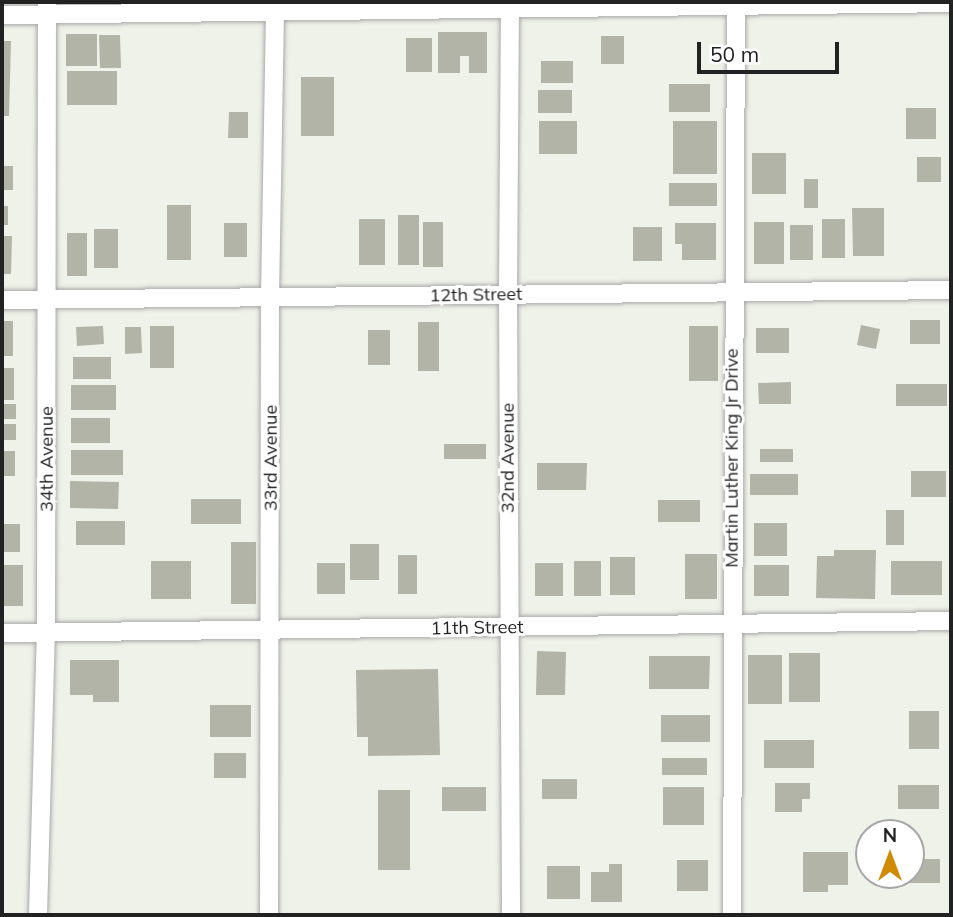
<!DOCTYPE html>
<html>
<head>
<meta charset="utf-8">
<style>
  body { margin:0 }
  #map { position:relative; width:953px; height:917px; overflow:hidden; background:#eff2e9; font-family:Mulish,sans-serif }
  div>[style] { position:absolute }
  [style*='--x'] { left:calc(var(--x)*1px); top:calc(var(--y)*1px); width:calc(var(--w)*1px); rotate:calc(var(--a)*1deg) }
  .building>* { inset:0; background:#b3b4a8 }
  .roads { filter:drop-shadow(0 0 2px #a9a9a9) drop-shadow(0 0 2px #a9a9a9) }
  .minor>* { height:18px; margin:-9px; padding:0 9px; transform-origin:9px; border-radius:9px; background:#fff }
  span { translate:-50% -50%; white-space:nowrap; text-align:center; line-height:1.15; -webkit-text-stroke:6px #fff; paint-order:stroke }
  .street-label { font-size:18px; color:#222 }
  .frame { position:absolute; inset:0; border:4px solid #222; pointer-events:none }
  .north { position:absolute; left:855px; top:819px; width:70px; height:70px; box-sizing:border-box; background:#fff; border:2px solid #a7a7a7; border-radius:50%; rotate:0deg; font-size:19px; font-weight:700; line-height:28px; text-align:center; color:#222 }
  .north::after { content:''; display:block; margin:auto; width:24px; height:32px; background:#d18a03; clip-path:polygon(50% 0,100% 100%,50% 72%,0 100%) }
  .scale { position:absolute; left:697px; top:42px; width:142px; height:32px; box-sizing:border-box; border:4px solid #222; border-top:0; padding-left:9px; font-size:21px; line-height:24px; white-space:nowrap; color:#222; -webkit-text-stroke:5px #fff; paint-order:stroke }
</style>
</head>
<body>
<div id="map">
  <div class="building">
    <i style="clip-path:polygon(438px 32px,487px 32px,487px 73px,469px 73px,469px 56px,460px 56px,460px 73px,438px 73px)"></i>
    <i style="clip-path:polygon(66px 34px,97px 34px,97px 66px,66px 66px)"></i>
    <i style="clip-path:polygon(99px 35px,120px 35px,121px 68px,100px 68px)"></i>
    <i style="clip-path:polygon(601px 36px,624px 36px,624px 64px,601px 64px)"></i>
    <i style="clip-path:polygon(406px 38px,432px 38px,432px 72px,406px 72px)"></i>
    <i style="clip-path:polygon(2px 41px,11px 41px,9px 116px,2px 116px)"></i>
    <i style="clip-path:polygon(541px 61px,573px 61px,573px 83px,541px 83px)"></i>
    <i style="clip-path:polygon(67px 71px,117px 71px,117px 105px,67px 105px)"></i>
    <i style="clip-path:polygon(301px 77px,334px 77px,334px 136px,301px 136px)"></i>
    <i style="clip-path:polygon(669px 84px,710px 84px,710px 112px,669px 112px)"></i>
    <i style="clip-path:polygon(538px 90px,572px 90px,572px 113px,538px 113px)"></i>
    <i style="clip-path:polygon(906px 108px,936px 108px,936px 139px,906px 139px)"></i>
    <i style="clip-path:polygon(229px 112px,248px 112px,248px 138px,228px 138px)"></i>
    <i style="clip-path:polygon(539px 121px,577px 121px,577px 154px,539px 154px)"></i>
    <i style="clip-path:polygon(673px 121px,717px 121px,717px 174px,673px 174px)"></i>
    <i style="clip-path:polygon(752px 153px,786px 153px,786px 194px,752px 194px)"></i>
    <i style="clip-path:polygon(917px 157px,941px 157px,941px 182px,917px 182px)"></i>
    <i style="clip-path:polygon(2px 166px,13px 166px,13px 190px,2px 190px)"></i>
    <i style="clip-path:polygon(804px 179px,818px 179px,818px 208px,804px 208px)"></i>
    <i style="clip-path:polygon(669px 183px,717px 183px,717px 206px,669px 206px)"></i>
    <i style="clip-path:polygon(167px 205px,191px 205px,191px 260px,167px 260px)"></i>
    <i style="clip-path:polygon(2px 206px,8px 206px,8px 225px,2px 225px)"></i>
    <i style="clip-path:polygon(852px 208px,884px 208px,884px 256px,853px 256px)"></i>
    <i style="clip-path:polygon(398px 215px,419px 215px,419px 265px,398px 265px)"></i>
    <i style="clip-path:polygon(359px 219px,385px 219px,385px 265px,359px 265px)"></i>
    <i style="clip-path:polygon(822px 219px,845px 219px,845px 258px,822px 258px)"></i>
    <i style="clip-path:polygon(423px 222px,443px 222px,443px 267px,423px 267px)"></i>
    <i style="clip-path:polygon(754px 222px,784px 222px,784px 264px,754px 264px)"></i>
    <i style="clip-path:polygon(224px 223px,247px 223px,247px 257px,224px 257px)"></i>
    <i style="clip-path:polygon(675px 223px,716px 223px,716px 260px,682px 260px,682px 244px,675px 244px)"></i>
    <i style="clip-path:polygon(790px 225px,813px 225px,813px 260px,790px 260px)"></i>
    <i style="clip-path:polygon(633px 227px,662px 227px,662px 261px,633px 261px)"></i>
    <i style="clip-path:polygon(94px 229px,118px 229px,118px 268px,94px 268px)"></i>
    <i style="clip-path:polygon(67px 233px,87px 233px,87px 276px,67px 276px)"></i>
    <i style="clip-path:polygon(2px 236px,12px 236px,11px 274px,2px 274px)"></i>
    <i style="clip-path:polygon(910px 320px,940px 320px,940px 344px,910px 344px)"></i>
    <i style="clip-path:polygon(2px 321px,13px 321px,13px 356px,2px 356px)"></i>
    <i style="clip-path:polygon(418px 322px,439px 322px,439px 371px,418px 371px)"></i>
    <i style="clip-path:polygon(861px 325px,880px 329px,876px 349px,857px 345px)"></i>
    <i style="clip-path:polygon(103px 326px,104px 344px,77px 346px,76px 327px)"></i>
    <i style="clip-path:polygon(150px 326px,174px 326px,174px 368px,150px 368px)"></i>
    <i style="clip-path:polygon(689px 326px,718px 326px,718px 381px,689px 381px)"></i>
    <i style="clip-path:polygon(125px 327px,141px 327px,142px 353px,125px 354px)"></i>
    <i style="clip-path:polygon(756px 328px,789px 328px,789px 353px,756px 353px)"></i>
    <i style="clip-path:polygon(368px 330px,390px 330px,390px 365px,368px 365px)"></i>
    <i style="clip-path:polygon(73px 357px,111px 357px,111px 379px,73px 379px)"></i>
    <i style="clip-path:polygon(2px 368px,14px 368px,14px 400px,2px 400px)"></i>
    <i style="clip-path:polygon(791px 382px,791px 404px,759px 404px,758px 383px)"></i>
    <i style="clip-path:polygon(896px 384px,947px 384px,947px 406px,896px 406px)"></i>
    <i style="clip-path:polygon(71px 385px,116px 385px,116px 410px,71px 410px)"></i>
    <i style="clip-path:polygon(2px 404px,16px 404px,16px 419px,2px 419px)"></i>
    <i style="clip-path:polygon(71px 418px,110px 418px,110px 443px,71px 443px)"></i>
    <i style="clip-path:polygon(2px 424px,16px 424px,16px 440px,2px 440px)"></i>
    <i style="clip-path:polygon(444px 444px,486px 444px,486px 459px,444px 459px)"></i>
    <i style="clip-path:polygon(760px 449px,793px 449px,793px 462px,760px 462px)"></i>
    <i style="clip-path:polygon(71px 450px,123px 450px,123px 475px,71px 475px)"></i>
    <i style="clip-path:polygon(2px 451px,15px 451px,15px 476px,2px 476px)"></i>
    <i style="clip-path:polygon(537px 463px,587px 463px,586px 490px,537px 490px)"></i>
    <i style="clip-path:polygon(911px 471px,946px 471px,946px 497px,911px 497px)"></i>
    <i style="clip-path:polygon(750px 474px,798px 474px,798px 495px,750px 495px)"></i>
    <i style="clip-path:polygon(70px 481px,119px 482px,118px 509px,70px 508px)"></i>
    <i style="clip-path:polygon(191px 499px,241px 499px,241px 524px,191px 524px)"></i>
    <i style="clip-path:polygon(658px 500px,700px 500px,700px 522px,658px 522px)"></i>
    <i style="clip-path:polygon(886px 510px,904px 510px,904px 545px,886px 545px)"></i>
    <i style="clip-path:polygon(76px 521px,125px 521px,125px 545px,76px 545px)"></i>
    <i style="clip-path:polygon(754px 523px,787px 523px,787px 556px,754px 556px)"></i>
    <i style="clip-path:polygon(2px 524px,20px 524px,20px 552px,2px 552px)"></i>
    <i style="clip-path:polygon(231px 542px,256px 542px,256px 604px,231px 604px)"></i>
    <i style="clip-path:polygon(350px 544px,379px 544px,379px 580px,350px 580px)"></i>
    <i style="clip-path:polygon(834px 550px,876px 550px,875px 599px,816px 598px,817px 556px,834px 556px)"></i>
    <i style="clip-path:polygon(685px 554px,717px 554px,717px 599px,685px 599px)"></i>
    <i style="clip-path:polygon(398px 555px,417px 555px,417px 594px,398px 594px)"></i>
    <i style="clip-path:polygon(610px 557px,635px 557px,635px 595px,610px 595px)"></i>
    <i style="clip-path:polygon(151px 561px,191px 561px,191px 599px,151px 599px)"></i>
    <i style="clip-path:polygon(574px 561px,601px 561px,601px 596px,574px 596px)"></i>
    <i style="clip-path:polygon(891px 561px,942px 561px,942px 595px,891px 595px)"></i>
    <i style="clip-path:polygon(317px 563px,345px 563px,345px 594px,317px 594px)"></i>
    <i style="clip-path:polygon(535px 563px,563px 563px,563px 596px,535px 596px)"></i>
    <i style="clip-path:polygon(2px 565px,23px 565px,23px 606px,2px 606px)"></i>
    <i style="clip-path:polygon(754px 565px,789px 565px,789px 596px,754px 596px)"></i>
    <i style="clip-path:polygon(537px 651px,566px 652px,565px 695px,536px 695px)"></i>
    <i style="clip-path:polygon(789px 653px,820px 653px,820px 702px,789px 702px)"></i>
    <i style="clip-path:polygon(748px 655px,782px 655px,782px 704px,748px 704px)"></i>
    <i style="clip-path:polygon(649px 656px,710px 656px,709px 689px,649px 689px)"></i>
    <i style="clip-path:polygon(70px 660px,119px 660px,119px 702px,93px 702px,93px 695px,70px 695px)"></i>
    <i style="clip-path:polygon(438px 669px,440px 755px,368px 756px,368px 737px,357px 737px,356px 670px)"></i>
    <i style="clip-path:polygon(210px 705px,251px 705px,251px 737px,210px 737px)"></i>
    <i style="clip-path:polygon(909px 711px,939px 711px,939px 749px,909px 749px)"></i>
    <i style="clip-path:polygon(661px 715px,710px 715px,710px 742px,661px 742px)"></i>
    <i style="clip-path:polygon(764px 740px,814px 740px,814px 768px,764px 768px)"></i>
    <i style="clip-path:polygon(214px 753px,246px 753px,246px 778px,214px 778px)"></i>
    <i style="clip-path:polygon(662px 758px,707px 758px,707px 775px,662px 775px)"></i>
    <i style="clip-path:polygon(542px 779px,577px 779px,577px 799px,542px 799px)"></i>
    <i style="clip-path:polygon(775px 783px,810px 783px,810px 799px,802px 799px,802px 812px,775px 812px)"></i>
    <i style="clip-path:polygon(898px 785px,939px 785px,939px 809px,898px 809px)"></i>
    <i style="clip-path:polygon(442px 787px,486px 787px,486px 811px,442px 811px)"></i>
    <i style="clip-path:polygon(663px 787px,704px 787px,704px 825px,663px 825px)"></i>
    <i style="clip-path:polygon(378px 790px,410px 790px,410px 870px,378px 870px)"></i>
    <i style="clip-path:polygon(803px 852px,848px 852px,848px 885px,828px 885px,828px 892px,803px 892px)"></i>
    <i style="clip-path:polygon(911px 859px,940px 859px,940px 883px,896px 883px,896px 875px,911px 875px)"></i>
    <i style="clip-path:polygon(677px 860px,708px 860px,708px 891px,677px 891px)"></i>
    <i style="clip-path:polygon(609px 864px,622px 864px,622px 902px,591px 902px,591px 872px,609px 872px)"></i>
    <i style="clip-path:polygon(547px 866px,580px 866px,580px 899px,547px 899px)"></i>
  </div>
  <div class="roads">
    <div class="minor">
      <i style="--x:510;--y:2;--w:292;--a:90.4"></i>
      <i style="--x:508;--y:294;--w:621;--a:89.72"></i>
      <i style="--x:2;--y:15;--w:949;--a:-0.72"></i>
      <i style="--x:2;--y:300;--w:949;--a:-0.6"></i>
      <i style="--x:2;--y:633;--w:949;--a:-0.72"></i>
      <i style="--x:38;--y:915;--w:282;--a:-88.4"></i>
      <i style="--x:46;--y:633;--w:631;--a:-89.91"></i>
      <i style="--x:269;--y:915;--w:618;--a:-89.91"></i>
      <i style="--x:270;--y:297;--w:295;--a:-89"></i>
      <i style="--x:732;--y:915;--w:913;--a:-89.75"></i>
    </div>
  </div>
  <div class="street-label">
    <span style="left:476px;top:295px;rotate:-1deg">12th Street</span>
    <span style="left:271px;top:458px;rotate:-90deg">33rd Avenue</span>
    <span style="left:508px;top:458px;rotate:-90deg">32nd Avenue</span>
    <span style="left:732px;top:458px;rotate:-90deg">Martin Luther King Jr Drive</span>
    <span style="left:47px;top:459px;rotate:-90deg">34th Avenue</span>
    <span style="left:477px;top:628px;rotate:-1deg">11th Street</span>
  </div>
  <div class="frame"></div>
  <div class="north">N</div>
  <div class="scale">50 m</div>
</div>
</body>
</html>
